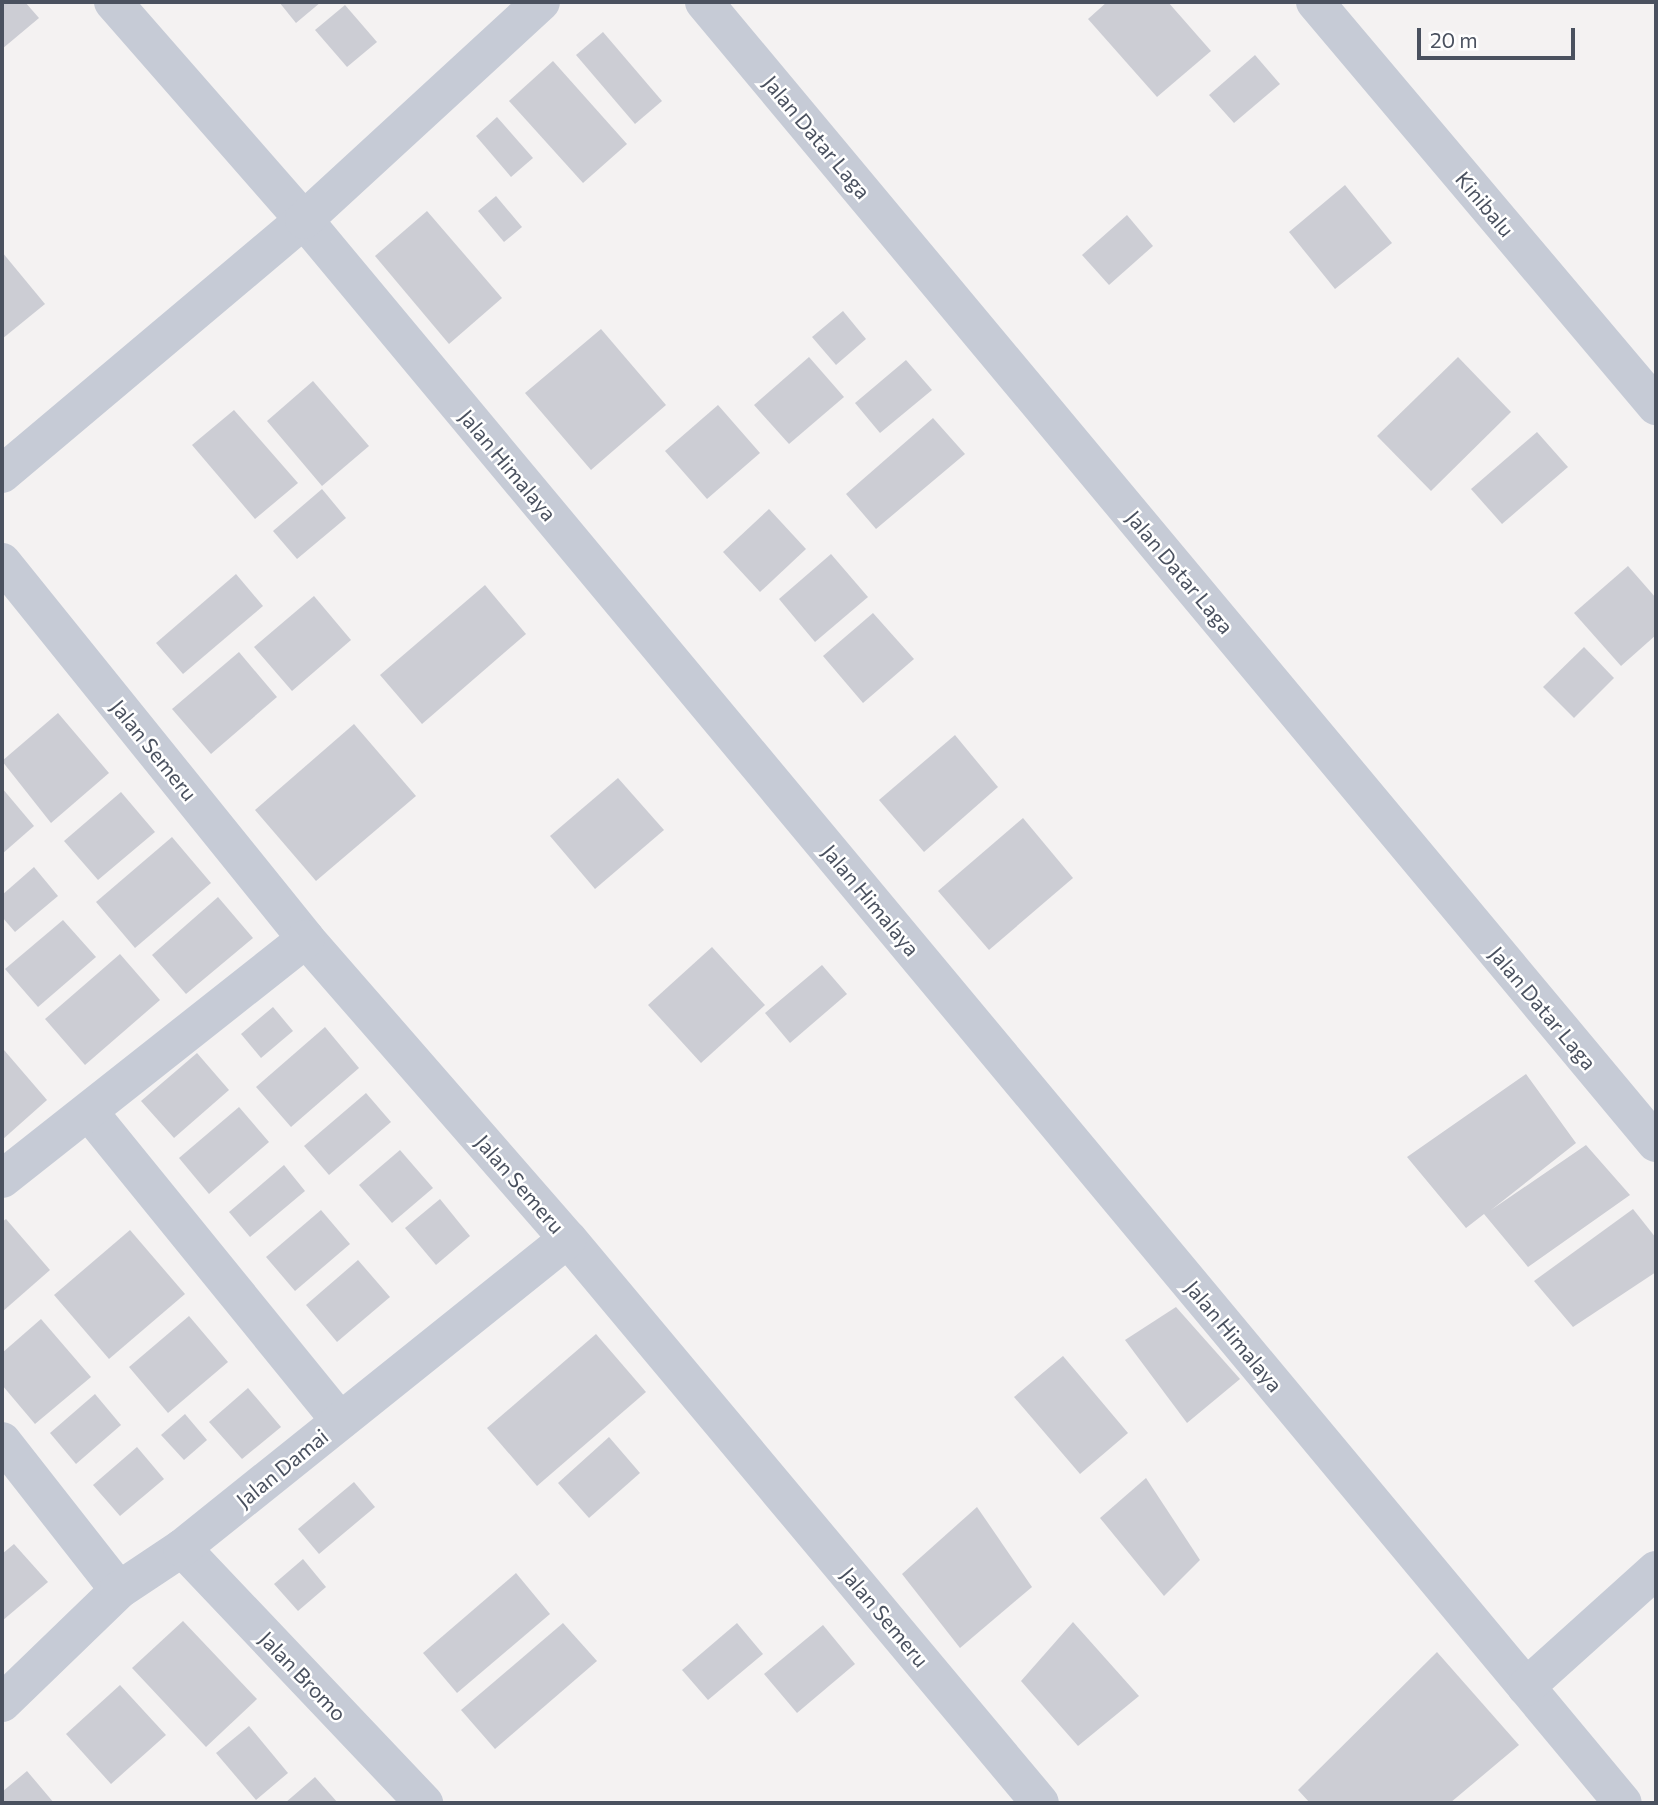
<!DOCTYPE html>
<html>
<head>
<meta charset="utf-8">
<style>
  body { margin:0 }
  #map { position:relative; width:1658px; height:1805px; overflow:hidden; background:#f4f2f2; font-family:Commissioner,sans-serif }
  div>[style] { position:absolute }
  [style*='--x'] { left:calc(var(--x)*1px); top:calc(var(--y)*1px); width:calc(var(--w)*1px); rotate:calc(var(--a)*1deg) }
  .building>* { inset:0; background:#cccdd4 }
  .minor>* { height:38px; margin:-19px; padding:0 19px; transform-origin:19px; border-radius:19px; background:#c6cbd6 }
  span { translate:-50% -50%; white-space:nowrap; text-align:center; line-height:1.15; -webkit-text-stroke:5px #fff; paint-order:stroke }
  .street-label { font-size:21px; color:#4a515f }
  .frame { position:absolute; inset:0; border:4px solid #4a515f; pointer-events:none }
  .scale { position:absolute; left:1417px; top:28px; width:158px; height:32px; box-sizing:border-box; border:4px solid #4a515f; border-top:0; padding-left:9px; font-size:21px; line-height:24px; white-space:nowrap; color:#4a515f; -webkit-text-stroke:5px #fff; paint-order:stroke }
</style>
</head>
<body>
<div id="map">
  <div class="building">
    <i style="clip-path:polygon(2px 2px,25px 2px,39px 18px,2px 49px)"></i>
    <i style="clip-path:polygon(279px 2px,321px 2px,296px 23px)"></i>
    <i style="clip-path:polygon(1107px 2px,1168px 2px,1211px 51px,1157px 97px,1088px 19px)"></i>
    <i style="clip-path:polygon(345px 5px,377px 42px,347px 67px,315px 30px)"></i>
    <i style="clip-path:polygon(603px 32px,662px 101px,635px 124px,576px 55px)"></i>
    <i style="clip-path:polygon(1255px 55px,1280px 84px,1234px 123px,1209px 95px)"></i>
    <i style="clip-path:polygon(553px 61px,627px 144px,583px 183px,509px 101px)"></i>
    <i style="clip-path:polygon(497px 117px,533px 158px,511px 177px,476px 136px)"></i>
    <i style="clip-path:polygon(1345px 185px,1392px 243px,1335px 289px,1289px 232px)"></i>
    <i style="clip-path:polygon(496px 196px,522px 227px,504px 242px,478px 211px)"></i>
    <i style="clip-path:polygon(427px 211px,502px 298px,449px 344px,375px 256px)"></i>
    <i style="clip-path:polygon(1127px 215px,1153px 246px,1109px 285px,1082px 255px)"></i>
    <i style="clip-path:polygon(2px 252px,45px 304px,2px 339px)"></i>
    <i style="clip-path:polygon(843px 311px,866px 339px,836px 365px,812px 337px)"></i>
    <i style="clip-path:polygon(601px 329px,666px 405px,591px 470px,525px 393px)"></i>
    <i style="clip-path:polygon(809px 357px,844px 397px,789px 444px,754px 405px)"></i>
    <i style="clip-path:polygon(1458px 357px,1511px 412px,1431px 491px,1377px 436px)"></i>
    <i style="clip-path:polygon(906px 360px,932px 390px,880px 433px,855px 403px)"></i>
    <i style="clip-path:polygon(313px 381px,369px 446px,322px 486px,267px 421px)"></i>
    <i style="clip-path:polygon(718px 405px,760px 453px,707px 499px,665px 451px)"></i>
    <i style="clip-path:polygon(234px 410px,298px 483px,255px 519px,192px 445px)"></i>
    <i style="clip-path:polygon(933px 418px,965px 454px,876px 529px,846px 494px)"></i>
    <i style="clip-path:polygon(1537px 432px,1568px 467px,1502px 524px,1471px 489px)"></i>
    <i style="clip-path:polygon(322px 489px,346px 518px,297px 559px,273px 531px)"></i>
    <i style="clip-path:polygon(769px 509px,806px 549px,760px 592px,723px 552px)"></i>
    <i style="clip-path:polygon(831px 554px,868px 597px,815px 642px,779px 599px)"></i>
    <i style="clip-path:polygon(1628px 566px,1656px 598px,1656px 635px,1621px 666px,1574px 613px)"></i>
    <i style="clip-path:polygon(236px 574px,263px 606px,183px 674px,156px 643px)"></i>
    <i style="clip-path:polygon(485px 585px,526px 634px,422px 724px,380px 675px)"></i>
    <i style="clip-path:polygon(314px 596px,351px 640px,292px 691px,254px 647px)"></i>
    <i style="clip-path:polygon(873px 613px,914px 659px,863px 703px,823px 656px)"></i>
    <i style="clip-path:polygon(1584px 647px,1614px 678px,1574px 718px,1543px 687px)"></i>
    <i style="clip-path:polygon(239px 652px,277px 697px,211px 754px,172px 709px)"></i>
    <i style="clip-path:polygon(58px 713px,109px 773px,51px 823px,2px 761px)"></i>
    <i style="clip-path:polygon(354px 724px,416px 796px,316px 881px,255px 810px)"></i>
    <i style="clip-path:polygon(955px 735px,998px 787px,924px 852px,879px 800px)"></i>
    <i style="clip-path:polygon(618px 778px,664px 830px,595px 889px,550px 836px)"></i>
    <i style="clip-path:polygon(2px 788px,34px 826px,2px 854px)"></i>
    <i style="clip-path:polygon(121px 792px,155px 832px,98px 880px,64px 841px)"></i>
    <i style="clip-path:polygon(1023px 818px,1073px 878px,989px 950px,938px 891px)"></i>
    <i style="clip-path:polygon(172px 837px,211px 883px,135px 948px,96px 902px)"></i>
    <i style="clip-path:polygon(34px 867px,58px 896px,15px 932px,2px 917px,2px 895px)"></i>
    <i style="clip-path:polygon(218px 897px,253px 938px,186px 994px,152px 955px)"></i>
    <i style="clip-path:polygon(63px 920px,96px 957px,38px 1007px,5px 969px)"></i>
    <i style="clip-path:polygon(712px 947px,765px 1005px,701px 1063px,648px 1005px)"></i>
    <i style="clip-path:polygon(120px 954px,160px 1000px,85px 1065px,45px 1019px)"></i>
    <i style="clip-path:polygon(822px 965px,847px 994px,790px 1043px,765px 1013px)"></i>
    <i style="clip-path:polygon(273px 1007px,293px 1031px,261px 1058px,241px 1034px)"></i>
    <i style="clip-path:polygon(325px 1027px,359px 1068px,291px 1127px,256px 1087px)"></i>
    <i style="clip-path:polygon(4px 1050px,47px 1100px,2px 1140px,2px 1052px)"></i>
    <i style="clip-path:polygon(197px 1053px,229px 1090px,174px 1138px,141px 1101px)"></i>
    <i style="clip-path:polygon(1526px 1074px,1576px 1143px,1491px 1210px,1586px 1145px,1630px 1195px,1528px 1267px,1484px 1214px,1466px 1228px,1407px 1157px)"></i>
    <i style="clip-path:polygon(366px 1093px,391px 1122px,329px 1175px,304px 1146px)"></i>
    <i style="clip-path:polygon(239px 1107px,269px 1142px,209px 1194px,179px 1158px)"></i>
    <i style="clip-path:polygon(400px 1150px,433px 1188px,392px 1223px,359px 1185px)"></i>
    <i style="clip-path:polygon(284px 1165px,305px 1191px,250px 1237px,229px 1212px)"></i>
    <i style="clip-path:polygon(440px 1199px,470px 1236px,436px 1265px,405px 1228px)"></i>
    <i style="clip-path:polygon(1633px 1209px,1656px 1238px,1656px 1272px,1573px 1327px,1534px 1281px)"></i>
    <i style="clip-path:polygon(321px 1210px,350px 1244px,295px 1291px,266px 1257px)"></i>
    <i style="clip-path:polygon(6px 1219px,50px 1270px,2px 1312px,2px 1222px)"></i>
    <i style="clip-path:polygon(130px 1230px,185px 1294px,109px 1359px,54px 1295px)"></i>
    <i style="clip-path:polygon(358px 1260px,390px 1297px,337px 1342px,306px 1305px)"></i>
    <i style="clip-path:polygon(1176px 1307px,1240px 1379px,1187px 1423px,1125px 1340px)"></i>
    <i style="clip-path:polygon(189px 1316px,228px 1362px,168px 1413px,129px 1367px)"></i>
    <i style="clip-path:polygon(41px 1319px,91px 1377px,35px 1424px,2px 1385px,2px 1353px)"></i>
    <i style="clip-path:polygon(596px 1334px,646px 1392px,537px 1486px,487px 1428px)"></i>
    <i style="clip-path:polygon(1063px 1356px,1128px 1433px,1080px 1474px,1014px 1397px)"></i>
    <i style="clip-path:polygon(248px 1388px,281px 1427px,242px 1459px,209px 1422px)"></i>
    <i style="clip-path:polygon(95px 1394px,121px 1425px,76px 1464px,50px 1433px)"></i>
    <i style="clip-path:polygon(185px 1414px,207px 1440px,184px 1460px,161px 1435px)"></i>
    <i style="clip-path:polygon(609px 1437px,640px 1473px,589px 1518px,558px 1483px)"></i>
    <i style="clip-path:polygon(137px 1447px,164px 1479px,120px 1516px,93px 1485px)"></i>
    <i style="clip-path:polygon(1146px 1478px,1200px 1560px,1164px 1596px,1100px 1518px)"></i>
    <i style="clip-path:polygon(354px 1482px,375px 1507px,319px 1554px,298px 1529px)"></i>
    <i style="clip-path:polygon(977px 1507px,1032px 1587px,960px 1648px,902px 1574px)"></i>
    <i style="clip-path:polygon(14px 1544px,48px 1582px,2px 1621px,2px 1554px)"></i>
    <i style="clip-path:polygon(303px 1559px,326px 1587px,298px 1611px,274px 1584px)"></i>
    <i style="clip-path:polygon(516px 1573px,550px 1614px,457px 1693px,423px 1653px)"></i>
    <i style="clip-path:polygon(183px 1621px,257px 1699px,206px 1747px,132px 1668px)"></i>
    <i style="clip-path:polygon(1073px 1622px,1139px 1696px,1078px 1746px,1021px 1681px)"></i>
    <i style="clip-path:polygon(563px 1623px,597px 1661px,495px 1749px,461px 1710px)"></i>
    <i style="clip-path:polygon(737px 1623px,763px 1654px,708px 1700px,682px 1670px)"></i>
    <i style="clip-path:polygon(823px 1625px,855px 1664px,797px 1713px,764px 1674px)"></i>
    <i style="clip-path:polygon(1437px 1652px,1519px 1745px,1450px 1803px,1310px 1803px,1298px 1790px)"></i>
    <i style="clip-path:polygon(120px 1685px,166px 1735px,111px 1784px,66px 1734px)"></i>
    <i style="clip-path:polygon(249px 1726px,288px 1773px,256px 1800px,216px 1753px)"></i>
    <i style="clip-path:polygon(27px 1771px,54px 1803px,3px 1803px,2px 1792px)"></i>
    <i style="clip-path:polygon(315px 1777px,338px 1803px,285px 1803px)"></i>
  </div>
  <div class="minor">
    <i style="--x:113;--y:2;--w:290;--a:48.8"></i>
    <i style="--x:304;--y:220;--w:2060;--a:50.2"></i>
    <i style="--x:704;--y:2;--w:1486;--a:50.16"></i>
    <i style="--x:1315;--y:2;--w:529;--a:49.83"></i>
    <i style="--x:2;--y:474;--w:395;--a:-40.1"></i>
    <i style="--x:304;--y:220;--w:322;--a:-42.6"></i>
    <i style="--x:2;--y:562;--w:484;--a:51.1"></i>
    <i style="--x:306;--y:939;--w:398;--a:48.9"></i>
    <i style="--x:568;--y:1239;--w:735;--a:50.07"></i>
    <i style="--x:89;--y:1112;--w:398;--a:50.9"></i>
    <i style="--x:2;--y:1179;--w:387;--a:-38.3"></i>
    <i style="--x:2;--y:1441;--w:189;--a:51.9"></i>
    <i style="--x:182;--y:1548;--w:352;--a:46.5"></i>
    <i style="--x:1526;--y:1687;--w:175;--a:-42"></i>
    <i style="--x:2;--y:1703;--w:163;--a:-44"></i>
    <i style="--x:119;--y:1590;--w:76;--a:-33.7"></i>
    <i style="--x:182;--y:1548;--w:494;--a:-38.7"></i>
  </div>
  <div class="street-label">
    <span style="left:817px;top:137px;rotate:50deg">Jalan Datar Laga</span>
    <span style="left:1485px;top:204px;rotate:50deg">Kinibalu</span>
    <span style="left:508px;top:465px;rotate:50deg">Jalan Himalaya</span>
    <span style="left:1180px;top:572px;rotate:50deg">Jalan Datar Laga</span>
    <span style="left:154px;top:750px;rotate:51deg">Jalan Semeru</span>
    <span style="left:871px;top:900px;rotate:50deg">Jalan Himalaya</span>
    <span style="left:1543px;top:1008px;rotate:50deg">Jalan Datar Laga</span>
    <span style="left:520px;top:1184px;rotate:49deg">Jalan Semeru</span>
    <span style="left:1234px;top:1336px;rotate:50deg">Jalan Himalaya</span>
    <span style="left:282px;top:1468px;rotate:-39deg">Jalan Damai</span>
    <span style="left:885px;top:1617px;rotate:50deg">Jalan Semeru</span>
    <span style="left:303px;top:1676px;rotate:46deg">Jalan Bromo</span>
  </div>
  <div class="frame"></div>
  <div class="scale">20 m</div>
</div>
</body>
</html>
